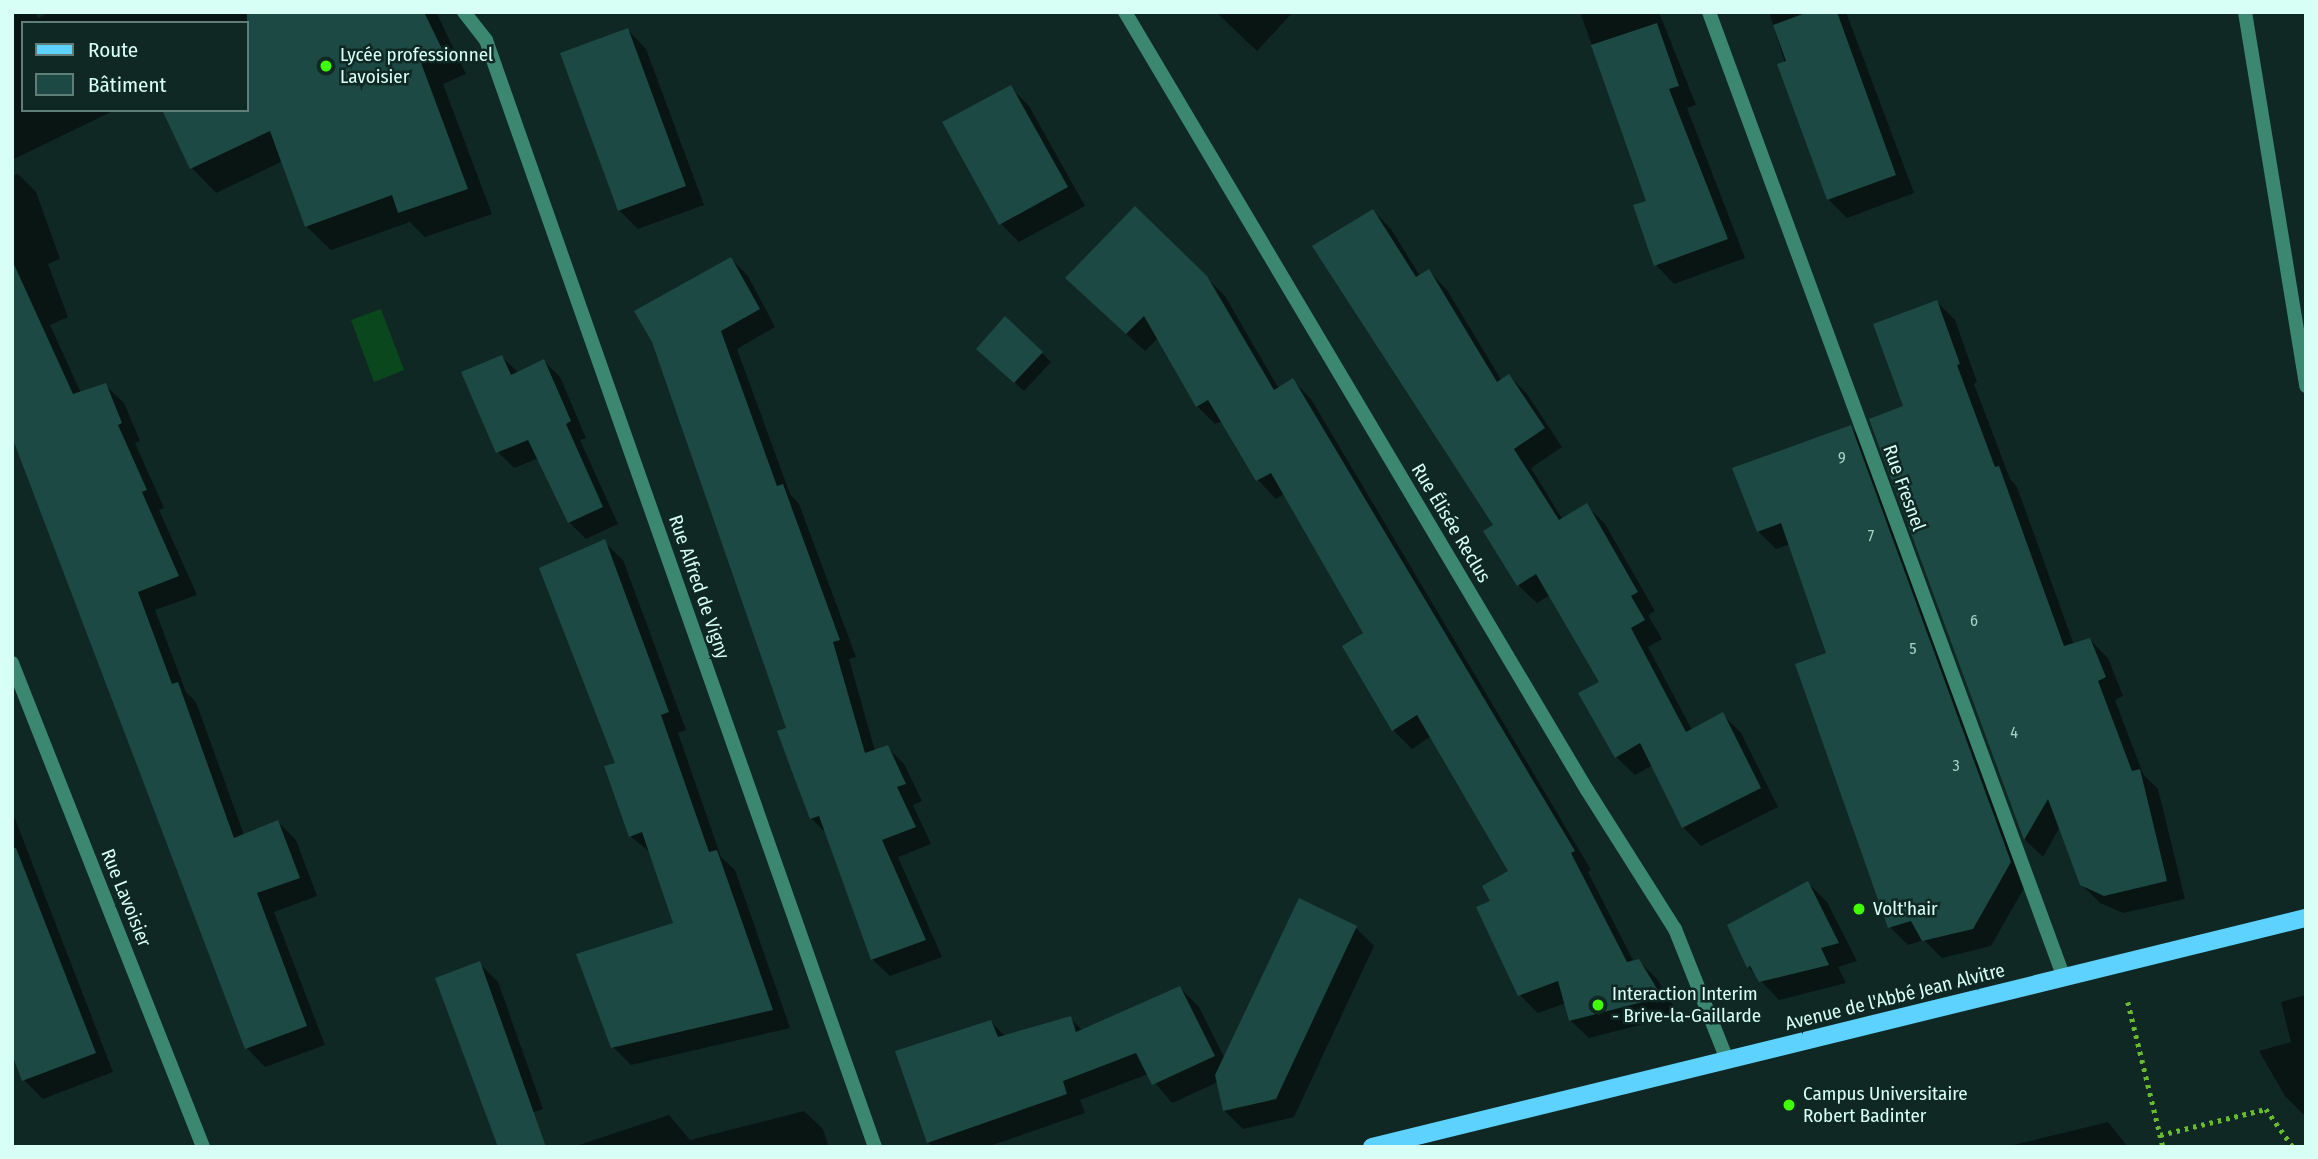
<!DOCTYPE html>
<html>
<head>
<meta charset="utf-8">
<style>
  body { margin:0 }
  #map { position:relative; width:2318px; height:1159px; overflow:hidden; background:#102824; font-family:"Fira Sans Condensed",sans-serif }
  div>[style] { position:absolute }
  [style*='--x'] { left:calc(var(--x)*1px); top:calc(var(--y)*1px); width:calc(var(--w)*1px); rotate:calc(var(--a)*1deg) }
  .water>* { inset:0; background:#0a471c }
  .shadow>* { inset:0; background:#0007 }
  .building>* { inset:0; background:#1c4943 }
  .path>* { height:4.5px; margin-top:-2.25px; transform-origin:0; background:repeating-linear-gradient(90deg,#68bb2f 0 3.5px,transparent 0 8.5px) }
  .lane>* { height:14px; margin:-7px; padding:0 7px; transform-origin:7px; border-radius:7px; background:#3b8770 }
  .street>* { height:14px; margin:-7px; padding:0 7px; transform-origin:7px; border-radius:7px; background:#3b8770 }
  .primary>* { height:18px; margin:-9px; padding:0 9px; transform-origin:9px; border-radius:9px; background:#5ed2ff }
  .dots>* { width:19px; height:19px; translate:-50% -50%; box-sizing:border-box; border:4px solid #102824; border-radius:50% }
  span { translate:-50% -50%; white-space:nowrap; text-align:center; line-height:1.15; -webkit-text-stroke:5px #102824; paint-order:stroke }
  .number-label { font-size:16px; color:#a8d2c9 }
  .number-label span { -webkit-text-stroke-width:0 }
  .poi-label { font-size:19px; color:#d7fff6 }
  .left { translate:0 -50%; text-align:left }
  .street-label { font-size:19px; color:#d7fff6 }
  .frame { position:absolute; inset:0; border:14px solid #d7fff6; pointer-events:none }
  .legend { position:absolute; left:21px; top:21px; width:228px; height:91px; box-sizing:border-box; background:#102824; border:2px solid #607e78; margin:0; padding:9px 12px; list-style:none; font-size:21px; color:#d7fff6 }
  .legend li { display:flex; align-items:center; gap:14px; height:35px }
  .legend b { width:35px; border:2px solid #607e78 }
</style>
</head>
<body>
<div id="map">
  <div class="water">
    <i style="clip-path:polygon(381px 309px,404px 370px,374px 382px,351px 320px)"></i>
  </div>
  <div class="shadow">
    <i style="clip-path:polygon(12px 12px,35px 12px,38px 18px,50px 12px,436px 12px,466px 74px,443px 84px,492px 214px,425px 237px,410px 222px,331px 250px,306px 226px,283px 161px,216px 193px,192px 168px,247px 110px,247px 23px,23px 23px,23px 110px,115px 110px,12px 160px)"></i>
    <i style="clip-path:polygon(1216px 12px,1293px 12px,1257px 51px)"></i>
    <i style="clip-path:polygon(1580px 12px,1659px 12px,1696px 105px,1687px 108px,1745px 258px,1674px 284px,1656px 265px,1648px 202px)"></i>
    <i style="clip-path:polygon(1769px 12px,1846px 12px,1914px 193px,1847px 218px,1828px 199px)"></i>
    <i style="clip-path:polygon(628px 30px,646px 49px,704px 205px,638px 229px,619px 210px)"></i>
    <i style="clip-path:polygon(1010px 87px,1029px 106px,1085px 206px,1019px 242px,1001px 224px)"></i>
    <i style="clip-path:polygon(18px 174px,36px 192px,60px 259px,48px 264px,68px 317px,50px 325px,81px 393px,105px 385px,124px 403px,140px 441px,135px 443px,164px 508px,159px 510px,197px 595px,155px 610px,186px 692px,196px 702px,244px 835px,278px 822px,296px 840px,317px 896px,274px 912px,325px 1045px,265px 1067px,247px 1048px,12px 435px,12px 176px)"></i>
    <i style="clip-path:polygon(1373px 211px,1391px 229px,1420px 276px,1429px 271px,1447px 290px,1502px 381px,1509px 376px,1527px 394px,1562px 447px,1531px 468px,1563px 520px,1587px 506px,1605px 524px,1655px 611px,1648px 615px,1662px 639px,1648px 647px,1692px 730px,1723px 715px,1741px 733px,1778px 807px,1701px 846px,1683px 827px,1653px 765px,1635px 775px,1616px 757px,1602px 682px,1550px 595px,1537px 603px,1518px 585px)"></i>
    <i style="clip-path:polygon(731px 259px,748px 276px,775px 327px,737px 349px,790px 494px,799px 504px,856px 657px,849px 659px,875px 751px,887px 747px,904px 764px,922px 801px,913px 805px,931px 844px,898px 857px,942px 957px,890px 976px,872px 959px,827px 834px,811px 818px,788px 729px,653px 342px)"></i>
    <i style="clip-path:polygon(1206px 277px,1225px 296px,1279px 389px,1293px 381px,1311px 399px,1591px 870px,1588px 872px,1634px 962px,1639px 961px,1657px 979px,1679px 1015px,1589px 1038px,1570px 1020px,1566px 1003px,1538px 1013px,1520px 995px,1492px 902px,1510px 871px,1431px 736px,1412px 749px,1393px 730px,1344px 646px,1366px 633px,1284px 494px,1276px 499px,1258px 480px,1222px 421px,1215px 424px,1197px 406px,1158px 338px,1145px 351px,1085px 296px)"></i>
    <i style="clip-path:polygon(1937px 302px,1955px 320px,1977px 382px,1974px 384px,2010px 479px,2017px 487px,2074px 645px,2090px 640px,2108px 658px,2123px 696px,2115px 700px,2143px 774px,2158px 789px,2185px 899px,2123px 913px,2100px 903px,2081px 884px,2060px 827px,2043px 857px,2025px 840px,1871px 420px,1905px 407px)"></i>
    <i style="clip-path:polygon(1042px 353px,1051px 362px,1024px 391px,988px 358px)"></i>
    <i style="clip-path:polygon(502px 357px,519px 373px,544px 361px,560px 377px,586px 438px,580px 440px,618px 524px,586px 539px,569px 522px,539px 458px,514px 468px,498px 452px)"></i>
    <i style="clip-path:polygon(1850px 427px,1868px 445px,2028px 881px,1991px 946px,1942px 958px,1924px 940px,1908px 945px,1890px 927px,1828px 654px,1790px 544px,1776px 549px,1758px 531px)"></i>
    <i style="clip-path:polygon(604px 542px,623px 560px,686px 730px,678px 733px,721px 857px,735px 870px,790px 1028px,631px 1065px,613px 1047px,675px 924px,651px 853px,630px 836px,618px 764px)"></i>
    <i style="clip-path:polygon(12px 811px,113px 1072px,43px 1099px,24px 1080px,12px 1049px)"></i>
    <i style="clip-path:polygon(1808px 883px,1827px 902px,1857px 961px,1838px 967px,1846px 983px,1779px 1000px,1748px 967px)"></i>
    <i style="clip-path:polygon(1356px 928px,1374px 946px,1294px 1117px,1243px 1129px,1224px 1110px,1218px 1082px,1172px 1103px,1148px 1074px,1080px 1100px,1085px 1113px,987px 1147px,933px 1147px,928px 1142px,991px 1022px,1006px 1037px,1070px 1018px,1083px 1031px,1180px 988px,1199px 1007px,1225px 1059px)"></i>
    <i style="clip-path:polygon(479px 963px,498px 982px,543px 1109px,503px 1122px)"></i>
    <i style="clip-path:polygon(2306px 995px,2306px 1115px,2304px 1115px,2285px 1096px,2259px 1051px,2291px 1042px,2281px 1002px)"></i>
    <i style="clip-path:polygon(804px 1111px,823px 1129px,829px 1147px,573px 1147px,669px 1115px,690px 1140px)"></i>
    <i style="clip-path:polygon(2108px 1122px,2128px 1147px,2005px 1147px)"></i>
  </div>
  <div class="building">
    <i style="clip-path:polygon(247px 12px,424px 12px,442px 49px,420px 60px,468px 189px,398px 213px,392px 195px,305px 227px,270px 131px,190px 169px,162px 110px,247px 110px)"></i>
    <i style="clip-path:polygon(1808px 12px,1837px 12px,1896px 175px,1827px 200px,1777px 64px,1786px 61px,1773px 25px)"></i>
    <i style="clip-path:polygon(1657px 23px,1679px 86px,1669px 89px,1728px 239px,1654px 266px,1633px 205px,1646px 201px,1591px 45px)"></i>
    <i style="clip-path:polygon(628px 28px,686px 186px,618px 211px,560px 53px)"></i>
    <i style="clip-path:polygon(1011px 85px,1068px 187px,999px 225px,942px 122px)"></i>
    <i style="clip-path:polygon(1135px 206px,1207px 276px,1274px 390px,1293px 378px,1575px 851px,1571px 853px,1627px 962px,1639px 959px,1662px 997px,1569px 1021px,1558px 981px,1518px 996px,1476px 907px,1490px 901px,1482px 886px,1508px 871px,1417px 715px,1392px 731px,1342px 646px,1363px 633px,1271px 473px,1256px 481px,1208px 400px,1196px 407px,1144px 316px,1126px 334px,1065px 278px)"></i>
    <i style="clip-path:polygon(1373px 209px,1416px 277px,1429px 269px,1497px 382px,1509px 374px,1545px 428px,1514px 449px,1559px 520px,1587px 503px,1638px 592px,1631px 596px,1645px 620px,1631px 628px,1686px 732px,1723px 712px,1761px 788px,1682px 828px,1640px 743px,1615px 758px,1578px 693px,1599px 682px,1536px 574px,1517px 586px,1483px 531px,1493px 525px,1312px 246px)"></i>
    <i style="clip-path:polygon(731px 257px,760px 309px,721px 331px,777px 486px,783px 484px,840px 640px,833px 642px,865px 753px,888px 745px,906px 784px,897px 787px,916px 827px,882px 840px,926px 940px,871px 960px,819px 816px,810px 819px,791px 769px,777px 731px,786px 728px,652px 342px,634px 311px)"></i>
    <i style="clip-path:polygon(12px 260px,73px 394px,106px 383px,122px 423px,118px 425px,147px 490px,142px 492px,179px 576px,138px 592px,172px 684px,178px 682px,234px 838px,278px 820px,300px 878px,257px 893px,307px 1026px,245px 1049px,12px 437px)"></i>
    <i style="clip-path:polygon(1937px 300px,1960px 364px,1957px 365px,1995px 467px,1999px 466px,2064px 646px,2090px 638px,2106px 677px,2098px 681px,2132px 771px,2140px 769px,2167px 881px,2104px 896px,2080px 885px,2048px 799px,2024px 840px,1869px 419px,1903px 406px,1873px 324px)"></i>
    <i style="clip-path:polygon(1005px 316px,1043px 352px,1014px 383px,976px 349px)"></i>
    <i style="clip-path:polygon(502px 355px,511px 375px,544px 359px,571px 421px,566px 424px,603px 507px,568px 523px,528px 440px,496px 453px,461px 372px)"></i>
    <i style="clip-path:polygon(1851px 425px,2011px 862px,1973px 929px,1922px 941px,1911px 921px,1888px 928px,1795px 664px,1826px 653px,1781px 523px,1757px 532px,1732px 468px)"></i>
    <i style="clip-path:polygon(605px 539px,669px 712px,661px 715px,709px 852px,717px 850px,773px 1010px,611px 1048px,576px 954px,673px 923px,642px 832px,629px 837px,604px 766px,615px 763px,539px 568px)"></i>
    <i style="clip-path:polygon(12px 848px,16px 848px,96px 1053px,22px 1081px,12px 1054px)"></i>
    <i style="clip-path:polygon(1808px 881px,1839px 943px,1821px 948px,1829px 965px,1759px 982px,1750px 966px,1747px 968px,1727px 925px)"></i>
    <i style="clip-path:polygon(1299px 898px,1357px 926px,1276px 1099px,1223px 1111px,1215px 1075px)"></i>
    <i style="clip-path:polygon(480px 961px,546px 1147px,498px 1147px,435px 978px)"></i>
    <i style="clip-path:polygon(1180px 986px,1215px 1056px,1152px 1085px,1136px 1053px,1063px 1081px,1067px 1094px,927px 1143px,895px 1051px,991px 1020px,998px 1037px,1071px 1016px,1076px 1032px)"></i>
  </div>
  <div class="path">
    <i style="--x:2128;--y:1002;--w:149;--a:76.4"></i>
    <i style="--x:2160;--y:1135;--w:109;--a:-13.8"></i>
    <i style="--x:2266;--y:1109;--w:47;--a:54.6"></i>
  </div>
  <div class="lane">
    <i style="--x:464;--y:12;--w:36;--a:52"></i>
    <i style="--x:2245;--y:12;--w:379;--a:80.7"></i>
  </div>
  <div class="street">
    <i style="--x:1125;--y:12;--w:905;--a:59.3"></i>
    <i style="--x:1587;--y:790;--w:165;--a:57.7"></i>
    <i style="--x:1675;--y:929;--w:141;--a:68.3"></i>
    <i style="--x:1709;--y:12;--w:1029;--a:69.82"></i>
    <i style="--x:486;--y:40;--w:1173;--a:70.64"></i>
    <i style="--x:12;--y:663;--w:520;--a:68.46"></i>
  </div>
  <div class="primary">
    <i style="--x:1372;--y:1147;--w:962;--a:-13.78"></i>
  </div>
  <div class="dots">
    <i style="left:326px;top:66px;background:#40ff03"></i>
    <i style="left:1859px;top:909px;background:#40ff03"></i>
    <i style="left:1598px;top:1005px;background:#40ff03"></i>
    <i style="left:1789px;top:1105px;background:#40ff03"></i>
  </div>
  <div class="number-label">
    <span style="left:1842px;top:458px">9</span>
    <span style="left:1871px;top:536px">7</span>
    <span style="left:1974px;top:621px">6</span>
    <span style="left:1913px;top:649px">5</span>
    <span style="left:2014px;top:733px">4</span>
    <span style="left:1956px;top:766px">3</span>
  </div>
  <div class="poi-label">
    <span class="left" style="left:340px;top:66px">Lycée professionnel<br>Lavoisier</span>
    <span class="left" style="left:1873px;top:909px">Volt'hair</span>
    <span class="left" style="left:1612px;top:1005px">Interaction Interim<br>- Brive-la-Gaillarde</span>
    <span class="left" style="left:1803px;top:1105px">Campus Universitaire<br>Robert Badinter</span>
  </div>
  <div class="street-label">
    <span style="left:1904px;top:488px;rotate:70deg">Rue Fresnel</span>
    <span style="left:1451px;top:523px;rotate:59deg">Rue Élisée Reclus</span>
    <span style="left:699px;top:587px;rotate:71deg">Rue Alfred de Vigny</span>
    <span style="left:126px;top:898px;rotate:68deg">Rue Lavoisier</span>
    <span style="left:1895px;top:997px;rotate:-14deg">Avenue de l'Abbé Jean Alvitre</span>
  </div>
  <div class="frame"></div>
  <ul class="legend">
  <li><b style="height:9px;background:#5ed2ff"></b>Route</li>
  <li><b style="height:19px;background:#1c4943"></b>Bâtiment</li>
  </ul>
</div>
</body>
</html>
